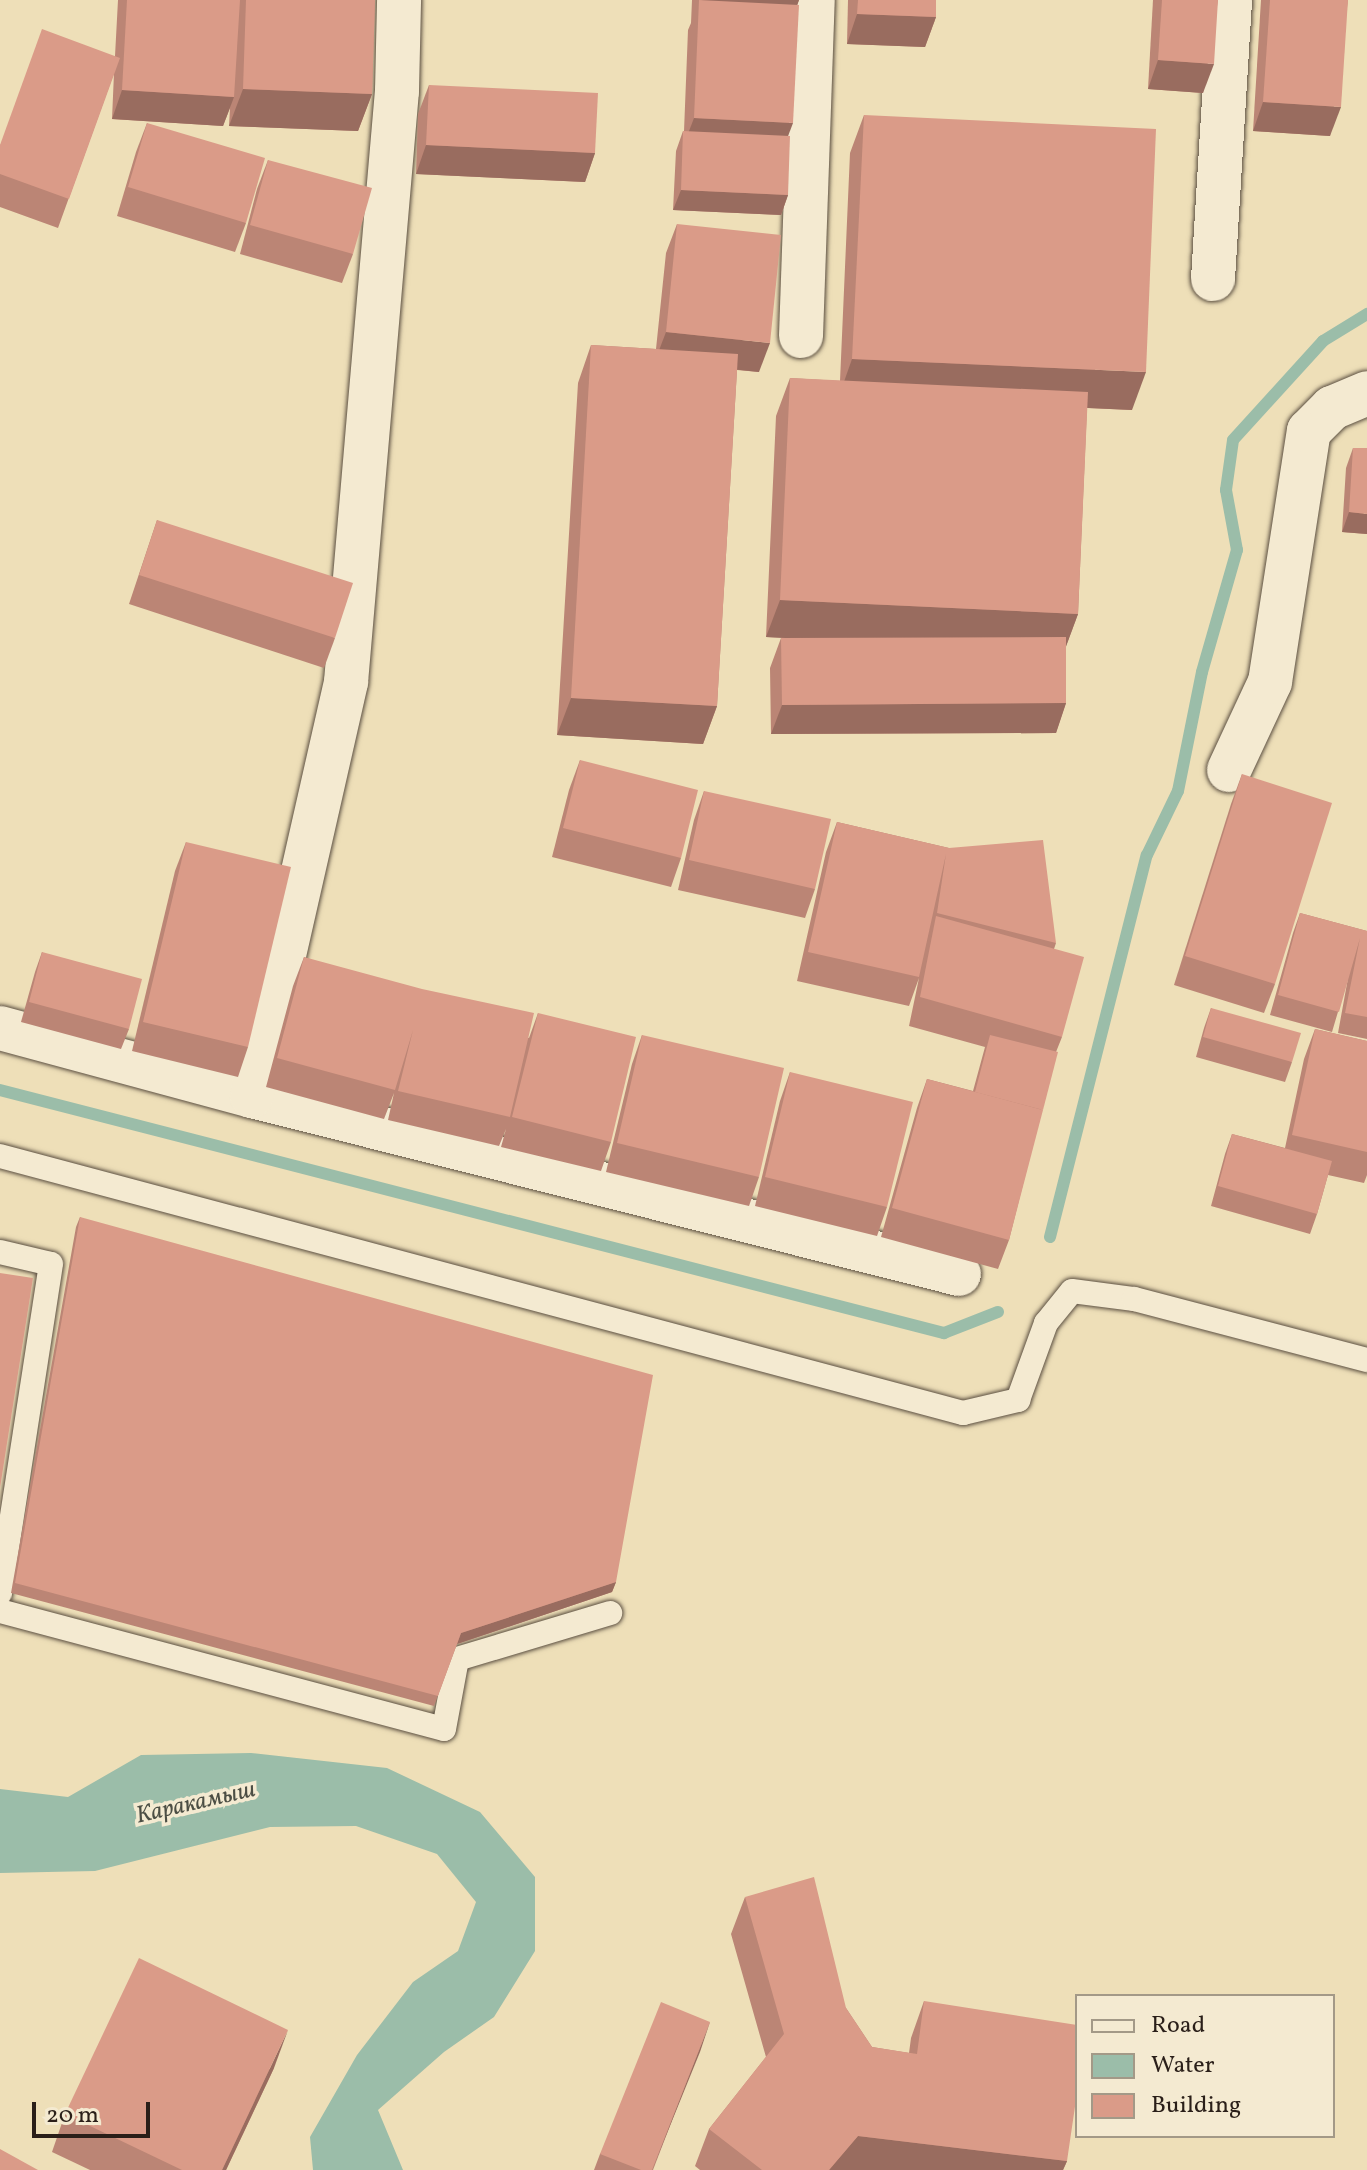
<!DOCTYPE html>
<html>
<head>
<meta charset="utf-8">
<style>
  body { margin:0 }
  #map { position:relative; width:1367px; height:2170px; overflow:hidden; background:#eedfb8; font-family:Vollkorn,serif }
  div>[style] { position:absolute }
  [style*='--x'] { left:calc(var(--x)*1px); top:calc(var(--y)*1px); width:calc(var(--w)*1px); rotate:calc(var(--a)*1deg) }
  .water>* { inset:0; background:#9bbda9 }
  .stream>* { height:12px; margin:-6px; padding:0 6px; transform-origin:6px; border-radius:6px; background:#9bbda9 }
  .roads { filter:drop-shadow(0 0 2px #5b4f41) drop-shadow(0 0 2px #5b4f41) }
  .lane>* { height:24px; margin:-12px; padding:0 12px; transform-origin:12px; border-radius:12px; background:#f4ead1 }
  .street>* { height:44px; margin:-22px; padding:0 22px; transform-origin:22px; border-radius:22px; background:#f4ead1 }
  .wall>* { inset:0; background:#bb8575 }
  .shaded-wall>* { inset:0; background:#996c5f }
  .building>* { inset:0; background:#da9b88 }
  span { translate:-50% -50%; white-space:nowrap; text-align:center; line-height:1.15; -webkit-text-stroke:7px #f4ead1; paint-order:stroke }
  .water-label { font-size:24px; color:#4c4e44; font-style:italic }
  .legend { position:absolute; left:1075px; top:1994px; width:260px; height:144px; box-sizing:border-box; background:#f4ead1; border:2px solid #a39987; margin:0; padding:10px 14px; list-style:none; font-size:24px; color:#2a1f19 }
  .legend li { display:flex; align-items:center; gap:16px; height:40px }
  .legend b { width:40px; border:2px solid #a39987 }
  .scale { position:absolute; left:32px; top:2102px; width:118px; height:36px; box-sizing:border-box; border:4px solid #2a1f19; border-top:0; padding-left:10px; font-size:24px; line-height:28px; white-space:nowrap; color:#2a1f19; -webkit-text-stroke:6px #f4ead1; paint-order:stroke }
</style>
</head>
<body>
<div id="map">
  <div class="water">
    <i style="clip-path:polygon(251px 1753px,387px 1768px,480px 1812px,535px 1877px,535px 1951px,494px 2017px,444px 2052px,378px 2110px,403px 2170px,313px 2170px,310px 2137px,357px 2055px,413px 1982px,458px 1951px,476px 1902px,437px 1854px,356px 1826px,270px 1827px,95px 1871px,0 1873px,0 1789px,68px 1797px,141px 1755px)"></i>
  </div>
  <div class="stream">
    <i style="--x:0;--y:1090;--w:975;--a:14.44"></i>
    <i style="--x:944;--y:1333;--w:58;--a:-21.3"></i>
    <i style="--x:1050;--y:1237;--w:394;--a:-75.8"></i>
    <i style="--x:1147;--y:855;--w:71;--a:-64.2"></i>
    <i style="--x:1178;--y:791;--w:121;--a:-78.6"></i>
    <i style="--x:1202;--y:672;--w:127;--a:-74"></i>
    <i style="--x:1237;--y:550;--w:61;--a:-100.4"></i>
    <i style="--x:1226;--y:490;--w:50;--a:-82"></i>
    <i style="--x:1233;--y:440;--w:134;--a:-47.7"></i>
    <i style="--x:1323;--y:341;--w:52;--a:-31.5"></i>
  </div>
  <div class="roads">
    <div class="lane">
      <i style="--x:0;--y:1156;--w:997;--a:14.94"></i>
      <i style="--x:963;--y:1413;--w:57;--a:-13.3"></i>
      <i style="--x:1018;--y:1400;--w:82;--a:-70"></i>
      <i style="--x:1046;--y:1323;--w:41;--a:-50.9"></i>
      <i style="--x:1072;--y:1291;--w:63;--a:7.4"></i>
      <i style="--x:1134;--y:1299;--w:241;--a:14.7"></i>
      <i style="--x:0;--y:1252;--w:52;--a:13.2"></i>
      <i style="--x:51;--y:1264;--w:333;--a:98.8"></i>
      <i style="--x:0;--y:1611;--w:459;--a:14.9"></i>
      <i style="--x:444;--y:1729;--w:71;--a:-79.5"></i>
      <i style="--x:457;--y:1659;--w:160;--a:-16.7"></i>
    </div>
    <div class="street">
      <i style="--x:1213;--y:279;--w:280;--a:-86.5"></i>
      <i style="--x:801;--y:336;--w:336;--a:-88"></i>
      <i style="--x:1229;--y:770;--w:97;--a:-65"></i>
      <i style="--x:1270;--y:682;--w:254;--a:-81.2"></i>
      <i style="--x:1309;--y:431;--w:33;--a:-45"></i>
      <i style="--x:1332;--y:408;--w:38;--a:-23"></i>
      <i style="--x:0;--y:1028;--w:261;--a:15.1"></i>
      <i style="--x:252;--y:1096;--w:729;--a:14.13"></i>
      <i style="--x:252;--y:1096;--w:425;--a:-77.2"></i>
      <i style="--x:346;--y:682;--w:593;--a:-85.07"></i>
      <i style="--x:397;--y:91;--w:91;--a:-88.7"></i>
    </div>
  </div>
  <div class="wall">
    <i style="clip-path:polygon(118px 0,375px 0,372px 94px,358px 131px,229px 126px,230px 108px,223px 126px,112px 119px,114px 73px,58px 228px,0 207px,0 145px,115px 56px)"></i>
    <i style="clip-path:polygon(692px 0,799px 0,797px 5px,788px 136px,788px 195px,781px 215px,673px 210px,676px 151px,683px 131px,684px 131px,688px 30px,691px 23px)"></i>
    <i style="clip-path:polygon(848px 0,936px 0,936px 17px,925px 47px,847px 44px)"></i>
    <i style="clip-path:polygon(1153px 0,1218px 0,1203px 93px,1148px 89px)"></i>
    <i style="clip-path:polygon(1261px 0,1348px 0,1330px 136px,1253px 131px)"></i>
    <i style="clip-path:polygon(429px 85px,595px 153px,585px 182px,416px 174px,418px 114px)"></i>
    <i style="clip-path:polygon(864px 115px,1132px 410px,1087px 408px,1078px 614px,1066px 646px,1066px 703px,1056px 733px,771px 734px,770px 668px,781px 638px,785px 638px,766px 637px,776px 416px,790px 378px,840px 381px,850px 153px)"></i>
    <i style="clip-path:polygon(147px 123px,246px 223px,235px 252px,117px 216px,136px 152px)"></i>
    <i style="clip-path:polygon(268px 160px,353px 254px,342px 283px,240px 254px,257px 189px)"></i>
    <i style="clip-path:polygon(677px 224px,759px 372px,737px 370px,717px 706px,703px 744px,557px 735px,578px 383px,591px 345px,656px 349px,666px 253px)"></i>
    <i style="clip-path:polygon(1353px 448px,1367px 534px,1342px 532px,1346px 468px)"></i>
    <i style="clip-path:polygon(157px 520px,335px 638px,324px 668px,129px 604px)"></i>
    <i style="clip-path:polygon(580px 760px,681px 858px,671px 887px,552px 857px,569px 790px)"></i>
    <i style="clip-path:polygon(1242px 774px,1275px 984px,1264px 1013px,1174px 985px,1231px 804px)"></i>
    <i style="clip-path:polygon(704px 791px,815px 889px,805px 918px,678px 890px,694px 820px)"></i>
    <i style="clip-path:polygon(837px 822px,949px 848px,1056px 943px,1054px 949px,1062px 1037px,1056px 1052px,1009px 1240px,998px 1269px,881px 1237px,917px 1108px,927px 1079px,973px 1091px,985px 1047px,909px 1026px,919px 978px,909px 1006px,797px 981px,826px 852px)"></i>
    <i style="clip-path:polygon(186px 842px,248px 1047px,238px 1077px,132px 1051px,175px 871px)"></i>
    <i style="clip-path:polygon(1300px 913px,1367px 931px,1367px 1039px,1338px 1033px,1348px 978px,1332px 1032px,1270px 1015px,1293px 933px)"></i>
    <i style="clip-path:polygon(42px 952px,129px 1029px,121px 1049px,21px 1022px,35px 972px)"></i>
    <i style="clip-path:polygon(304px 957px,529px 1038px,538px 1013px,611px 1142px,601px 1171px,501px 1147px,506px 1129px,499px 1146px,388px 1120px,394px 1093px,384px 1119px,266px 1087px,293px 986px)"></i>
    <i style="clip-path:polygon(1211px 1008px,1292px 1062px,1285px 1082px,1196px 1057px,1204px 1028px)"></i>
    <i style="clip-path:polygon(1315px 1029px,1367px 1041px,1367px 1175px,1364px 1183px,1328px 1175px,1317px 1214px,1310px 1234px,1211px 1206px,1225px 1154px,1232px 1134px,1285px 1148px,1304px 1059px)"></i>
    <i style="clip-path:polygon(642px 1035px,759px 1177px,749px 1206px,606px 1172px,632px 1064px)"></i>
    <i style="clip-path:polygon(790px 1072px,887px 1207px,877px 1236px,755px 1206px,780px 1101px)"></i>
    <i style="clip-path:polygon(80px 1217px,616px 1582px,612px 1592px,457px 1644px,434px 1706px,11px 1593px,76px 1227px)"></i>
    <i style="clip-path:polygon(745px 1897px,846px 2008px,872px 2047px,909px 2053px,911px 2038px,924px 2001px,1067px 2161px,1063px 2170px,700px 2170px,695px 2166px,709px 2129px,766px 2057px,731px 1934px)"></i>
    <i style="clip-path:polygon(710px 2022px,653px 2170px,594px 2170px,600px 2154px)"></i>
    <i style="clip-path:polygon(274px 2068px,226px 2170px,90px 2170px,52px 2152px,65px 2114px)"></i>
  </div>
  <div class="shaded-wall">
    <i style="clip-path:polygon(700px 0,799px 0,789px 29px)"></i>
    <i style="clip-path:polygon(857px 14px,936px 17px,925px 47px,847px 44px)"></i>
    <i style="clip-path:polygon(1158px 60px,1214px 64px,1203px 93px,1148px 89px)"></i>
    <i style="clip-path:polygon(243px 89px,372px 94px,358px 131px,229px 126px)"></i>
    <i style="clip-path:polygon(122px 90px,234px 97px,223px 126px,112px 119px)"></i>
    <i style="clip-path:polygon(1263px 102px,1341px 107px,1330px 136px,1253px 131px)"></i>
    <i style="clip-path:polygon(694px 118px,793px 123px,782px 152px,683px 147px)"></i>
    <i style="clip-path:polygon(426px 145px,595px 153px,585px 182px,416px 174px)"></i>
    <i style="clip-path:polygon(681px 190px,788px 195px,781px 215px,673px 210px)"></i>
    <i style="clip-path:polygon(666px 332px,770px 343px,759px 372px,655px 361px)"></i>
    <i style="clip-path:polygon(852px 359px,1146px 372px,1132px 410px,839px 396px)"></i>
    <i style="clip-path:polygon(1349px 512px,1367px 514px,1367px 534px,1342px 532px)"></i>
    <i style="clip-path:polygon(780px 600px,1078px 614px,1064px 652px,766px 637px)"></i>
    <i style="clip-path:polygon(571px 698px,717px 706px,703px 744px,557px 735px)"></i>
    <i style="clip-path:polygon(1066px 703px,1056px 733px,771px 734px,782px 705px)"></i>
    <i style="clip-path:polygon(616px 1582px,612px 1592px,457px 1644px,461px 1633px)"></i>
    <i style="clip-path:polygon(710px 2022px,700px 2052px,652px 2170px)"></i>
    <i style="clip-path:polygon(288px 2030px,274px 2068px,226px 2170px,222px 2170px)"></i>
    <i style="clip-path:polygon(858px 2136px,1067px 2161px,1063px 2170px,829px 2170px)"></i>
  </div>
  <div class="building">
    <i style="clip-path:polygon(127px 0,240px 0,234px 97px,122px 90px)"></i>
    <i style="clip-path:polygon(246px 0,375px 0,372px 94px,243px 89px)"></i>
    <i style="clip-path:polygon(699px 0,799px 5px,793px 123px,694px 118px)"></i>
    <i style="clip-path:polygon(858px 0,936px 0,936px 17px,857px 14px)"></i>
    <i style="clip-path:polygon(1162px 0,1218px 0,1214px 64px,1158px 60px)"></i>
    <i style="clip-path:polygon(1270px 0,1348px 0,1341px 107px,1263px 102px)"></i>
    <i style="clip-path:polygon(42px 29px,120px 58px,69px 199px,0 174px,0 145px)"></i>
    <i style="clip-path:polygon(429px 85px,598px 93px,595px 153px,426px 145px)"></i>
    <i style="clip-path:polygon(864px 115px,1156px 129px,1146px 372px,852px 359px)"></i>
    <i style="clip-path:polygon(147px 123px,265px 158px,246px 223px,128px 187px)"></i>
    <i style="clip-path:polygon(683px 131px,790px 136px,788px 195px,681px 190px)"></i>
    <i style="clip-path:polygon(268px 160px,372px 188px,353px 254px,250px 225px)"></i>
    <i style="clip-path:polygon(677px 224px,781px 235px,770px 343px,666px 332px)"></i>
    <i style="clip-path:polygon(591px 345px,738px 354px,717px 706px,571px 698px)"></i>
    <i style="clip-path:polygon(790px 378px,1088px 392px,1078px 614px,780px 600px)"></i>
    <i style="clip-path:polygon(1353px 448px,1367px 448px,1367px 514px,1349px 512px)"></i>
    <i style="clip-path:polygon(157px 520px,353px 583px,335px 638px,139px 575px)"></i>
    <i style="clip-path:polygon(1066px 637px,1066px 703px,782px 705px,781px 638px)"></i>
    <i style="clip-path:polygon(580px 760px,698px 790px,681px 858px,563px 828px)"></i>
    <i style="clip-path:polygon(1242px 774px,1332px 803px,1275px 984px,1185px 956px)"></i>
    <i style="clip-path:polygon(704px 791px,831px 819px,815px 889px,689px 860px)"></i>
    <i style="clip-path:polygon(837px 822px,949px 848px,1043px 840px,1056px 943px,937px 913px,946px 854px,919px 977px,808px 952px)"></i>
    <i style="clip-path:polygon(186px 842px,291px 867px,248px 1047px,143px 1022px)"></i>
    <i style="clip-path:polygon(1300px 913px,1367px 931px,1367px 1017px,1345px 1013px,1360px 938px,1339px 1012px,1278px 995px)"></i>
    <i style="clip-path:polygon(936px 916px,1084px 957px,1062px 1037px,920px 997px)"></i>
    <i style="clip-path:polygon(42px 952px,142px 979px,129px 1029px,29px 1002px)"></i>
    <i style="clip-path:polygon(304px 957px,422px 989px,534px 1013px,510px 1117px,398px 1091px,413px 1030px,395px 1090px,277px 1058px)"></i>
    <i style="clip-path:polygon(1211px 1008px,1301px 1033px,1292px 1062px,1203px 1037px)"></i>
    <i style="clip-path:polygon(538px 1013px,636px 1037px,611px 1142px,512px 1117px)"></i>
    <i style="clip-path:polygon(1315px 1029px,1367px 1041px,1367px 1152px,1292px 1135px)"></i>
    <i style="clip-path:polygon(642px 1035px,784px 1068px,759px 1177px,617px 1143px)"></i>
    <i style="clip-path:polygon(990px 1035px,1058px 1052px,1043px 1110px,975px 1092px)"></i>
    <i style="clip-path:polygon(790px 1072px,913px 1102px,887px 1207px,765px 1177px)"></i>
    <i style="clip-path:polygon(927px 1079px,1043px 1110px,1009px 1240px,892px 1208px)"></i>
    <i style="clip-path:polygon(1232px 1134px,1332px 1161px,1317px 1214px,1218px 1186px)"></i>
    <i style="clip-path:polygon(80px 1217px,653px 1375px,616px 1582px,461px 1633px,438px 1696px,15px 1583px)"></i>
    <i style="clip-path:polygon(0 1273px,33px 1278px,0 1488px)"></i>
    <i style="clip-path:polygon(814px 1877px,846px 2008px,872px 2047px,917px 2054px,924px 2001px,1077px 2025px,1077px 2093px,1067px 2161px,858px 2136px,829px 2170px,762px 2170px,709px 2129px,784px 2034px,745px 1897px)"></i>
    <i style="clip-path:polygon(139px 1958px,288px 2030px,222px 2170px,182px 2170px,65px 2114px)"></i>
    <i style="clip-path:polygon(661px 2002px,710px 2022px,652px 2170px,641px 2170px,600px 2154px)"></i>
    <i style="clip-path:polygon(0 2149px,38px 2170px,0 2170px)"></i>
  </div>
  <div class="water-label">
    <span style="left:196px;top:1804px;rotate:-13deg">Каракамыш</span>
  </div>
  <ul class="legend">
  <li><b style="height:10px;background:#f4ead1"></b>Road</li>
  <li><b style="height:22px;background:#9bbda9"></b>Water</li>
  <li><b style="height:22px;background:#da9b88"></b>Building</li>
  </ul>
  <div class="scale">20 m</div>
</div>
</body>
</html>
